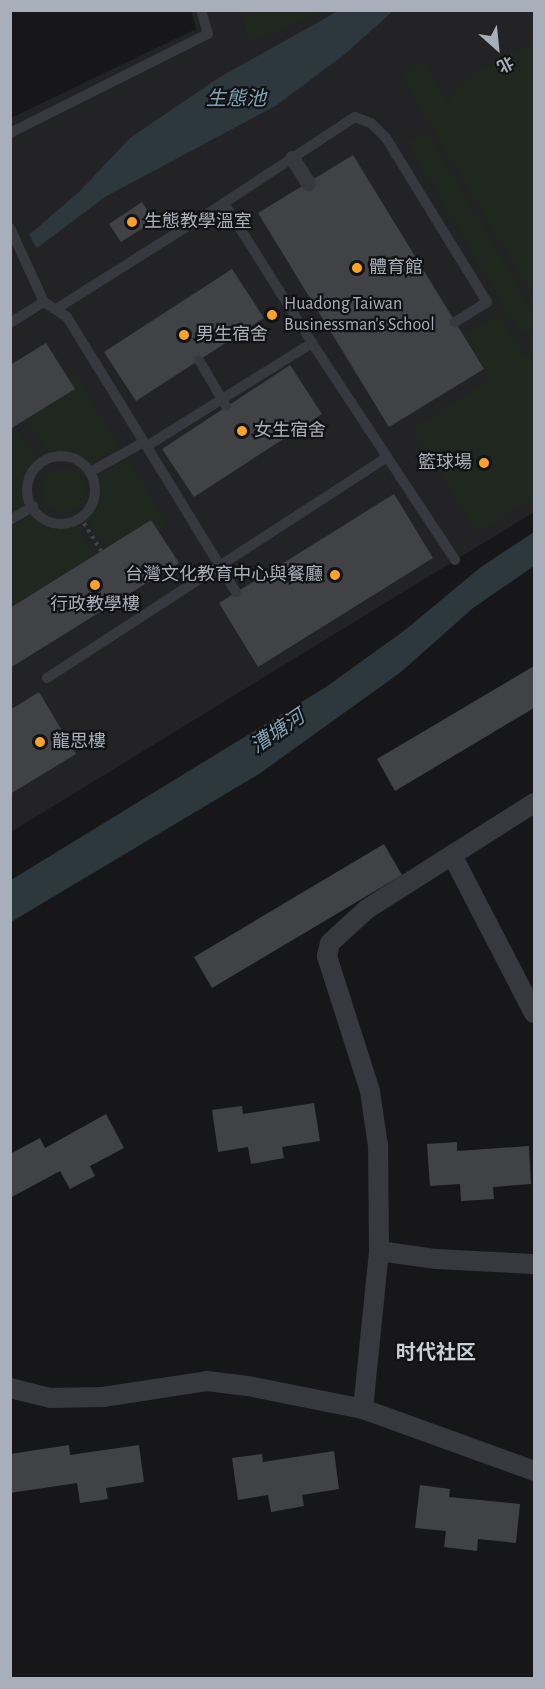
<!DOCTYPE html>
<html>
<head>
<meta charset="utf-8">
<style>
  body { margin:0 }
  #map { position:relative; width:545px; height:1689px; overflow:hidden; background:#171719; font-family:"Alegreya Sans","Noto Sans SC",sans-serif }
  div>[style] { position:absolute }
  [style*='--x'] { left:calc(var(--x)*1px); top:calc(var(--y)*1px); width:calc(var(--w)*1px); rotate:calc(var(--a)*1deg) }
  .built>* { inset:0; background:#232326 }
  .green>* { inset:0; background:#1f271f }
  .round { border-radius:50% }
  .water>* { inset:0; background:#2c383e }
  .building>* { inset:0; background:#414246 }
  .path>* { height:4px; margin-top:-2px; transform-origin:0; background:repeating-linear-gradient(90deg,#3e4145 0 3px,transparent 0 7.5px) }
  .service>* { height:10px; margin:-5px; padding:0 5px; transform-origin:5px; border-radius:5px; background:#38393e }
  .service>.ring { margin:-5px; padding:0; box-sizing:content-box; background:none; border:10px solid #38393e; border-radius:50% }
  .pedestrian>* { height:15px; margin:-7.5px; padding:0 7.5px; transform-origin:7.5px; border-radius:7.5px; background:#38393e }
  .minor>* { height:20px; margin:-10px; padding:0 10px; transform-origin:10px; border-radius:10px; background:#38393e }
  .dots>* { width:16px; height:16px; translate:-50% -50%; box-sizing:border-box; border:3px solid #121214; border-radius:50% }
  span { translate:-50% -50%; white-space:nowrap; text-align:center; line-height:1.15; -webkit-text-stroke:4.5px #121214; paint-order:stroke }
  .poi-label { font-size:18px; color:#a8afba }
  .left { translate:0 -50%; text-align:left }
  .right { translate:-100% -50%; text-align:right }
  .water-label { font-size:20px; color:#7ea2b6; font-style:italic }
  .neighbourhood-label { font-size:20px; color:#caced5; font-weight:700 }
  .frame { position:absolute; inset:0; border:12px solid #a8afba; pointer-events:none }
  .north { position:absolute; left:467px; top:18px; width:60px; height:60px; -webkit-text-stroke:4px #121214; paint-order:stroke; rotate:153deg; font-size:16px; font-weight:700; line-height:24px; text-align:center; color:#a8afba }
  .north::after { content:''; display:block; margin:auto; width:21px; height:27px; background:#a8afba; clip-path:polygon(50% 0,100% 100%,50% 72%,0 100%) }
</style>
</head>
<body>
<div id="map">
  <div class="built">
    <i style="clip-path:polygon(191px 11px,534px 11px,534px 512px,11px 832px,11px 118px,196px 29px)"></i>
  </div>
  <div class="green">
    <i style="clip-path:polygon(240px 10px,325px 10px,325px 11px,249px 43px)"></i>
    <i style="clip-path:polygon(527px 45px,534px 45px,534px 299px,401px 76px,424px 62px,448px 103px,453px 92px,481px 68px)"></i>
    <i style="clip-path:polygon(425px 130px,534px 313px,534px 327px,521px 335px,406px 141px)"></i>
    <i style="clip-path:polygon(499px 313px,525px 358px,534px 353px,534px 498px,477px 533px,412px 428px,490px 380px,463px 335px)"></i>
    <i style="clip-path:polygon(73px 371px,120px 447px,88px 466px,74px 457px,52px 458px,26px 419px,75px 389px,66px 375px)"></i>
    <i style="clip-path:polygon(15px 426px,39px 464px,27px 480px,29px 502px,11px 514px,11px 429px)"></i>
    <i style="clip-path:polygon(128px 458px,167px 525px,158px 530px,151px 520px,106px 548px,84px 514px,95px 497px,92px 479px)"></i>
    <i class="round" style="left:42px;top:468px;width:44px;height:44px"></i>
    <i style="clip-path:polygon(35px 512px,51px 523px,74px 522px,95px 554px,11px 608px,11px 527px)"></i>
  </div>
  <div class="water">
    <i style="clip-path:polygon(340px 10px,393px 11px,345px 54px,277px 105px,105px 197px,37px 248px,29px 235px,80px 191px,130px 138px,220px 77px)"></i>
    <i style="clip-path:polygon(534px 532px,534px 566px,473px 608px,401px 672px,259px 774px,11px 922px,11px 880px,326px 687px,405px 630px,481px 567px)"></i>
  </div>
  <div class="building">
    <i style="clip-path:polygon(353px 155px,484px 369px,389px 427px,258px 213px)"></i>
    <i style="clip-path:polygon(142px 202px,154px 221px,121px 242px,109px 224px)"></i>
    <i style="clip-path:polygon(232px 269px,264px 318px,136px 401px,104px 352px)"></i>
    <i style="clip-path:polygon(46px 343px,75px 389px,10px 429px,10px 365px)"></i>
    <i style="clip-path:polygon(290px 365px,322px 414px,194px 497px,162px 449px)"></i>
    <i style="clip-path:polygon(394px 494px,433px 558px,258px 667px,219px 603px)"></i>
    <i style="clip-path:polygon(151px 520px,179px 563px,10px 668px,10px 608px)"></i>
    <i style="clip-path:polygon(534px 666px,534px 708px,395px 791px,377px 759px)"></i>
    <i style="clip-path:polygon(39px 692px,76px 754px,10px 794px,10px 710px)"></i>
    <i style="clip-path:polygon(384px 844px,402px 875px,212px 988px,194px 957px)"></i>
    <i style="clip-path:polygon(314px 1103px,320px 1141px,282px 1147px,284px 1158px,251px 1164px,248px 1147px,218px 1152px,212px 1110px,242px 1106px,243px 1114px)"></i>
    <i style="clip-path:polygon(106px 1114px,124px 1148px,90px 1166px,95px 1176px,70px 1189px,60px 1171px,10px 1198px,10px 1154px,40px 1138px,45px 1148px)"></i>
    <i style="clip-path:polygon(457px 1142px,457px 1151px,529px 1146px,531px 1184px,493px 1187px,494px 1199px,461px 1201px,460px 1184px,430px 1186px,427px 1144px)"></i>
    <i style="clip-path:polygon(69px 1445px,70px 1455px,139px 1445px,144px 1482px,106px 1488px,108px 1499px,80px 1503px,77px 1483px,10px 1493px,10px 1454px)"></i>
    <i style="clip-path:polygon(334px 1451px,339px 1489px,302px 1495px,304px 1506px,271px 1512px,268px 1495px,238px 1500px,232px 1458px,262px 1454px,263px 1462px)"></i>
    <i style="clip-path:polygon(420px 1485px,450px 1489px,449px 1497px,520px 1504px,516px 1543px,478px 1539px,477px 1551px,444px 1547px,446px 1531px,415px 1528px)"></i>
  </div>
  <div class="path">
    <i style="--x:80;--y:517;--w:40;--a:58"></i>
  </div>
  <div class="service">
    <i style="--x:10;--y:133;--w:221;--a:-26.6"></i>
    <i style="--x:208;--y:34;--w:25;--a:-106"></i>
    <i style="--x:224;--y:203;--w:157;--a:-33.3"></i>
    <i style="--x:355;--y:117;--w:17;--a:21"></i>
    <i style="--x:371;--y:123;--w:21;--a:45"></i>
    <i style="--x:386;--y:138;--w:193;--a:58.4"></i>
    <i style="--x:487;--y:302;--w:38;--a:148"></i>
    <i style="--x:10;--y:228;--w:81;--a:65.3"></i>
    <i style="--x:44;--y:302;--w:27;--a:33"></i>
    <i style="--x:67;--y:317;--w:147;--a:58.4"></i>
    <i style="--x:56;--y:309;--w:199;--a:-32.2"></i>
    <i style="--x:224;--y:203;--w:165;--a:57.8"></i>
    <i style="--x:10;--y:323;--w:40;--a:-32"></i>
    <i style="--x:199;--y:360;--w:53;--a:59.6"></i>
    <i style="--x:147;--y:446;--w:195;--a:-32"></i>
    <i style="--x:312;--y:343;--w:260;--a:56.6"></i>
    <i class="ring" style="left:27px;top:456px;width:58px;height:58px"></i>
    <i style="--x:90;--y:472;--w:62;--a:-29.1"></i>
    <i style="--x:144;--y:442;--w:176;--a:58.5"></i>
    <i style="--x:10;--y:520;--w:27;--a:-31"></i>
    <i style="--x:47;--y:678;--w:406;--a:-33"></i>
  </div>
  <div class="pedestrian">
    <i style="--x:292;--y:158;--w:30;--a:57"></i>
  </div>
  <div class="minor">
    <i style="--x:452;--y:855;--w:178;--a:62.6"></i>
    <i style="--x:379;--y:1251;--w:58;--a:8"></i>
    <i style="--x:436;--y:1259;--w:98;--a:2.9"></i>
    <i style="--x:10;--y:1388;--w:41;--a:14"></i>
    <i style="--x:50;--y:1398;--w:53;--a:-1.1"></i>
    <i style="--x:103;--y:1397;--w:105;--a:-8.7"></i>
    <i style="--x:207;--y:1381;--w:41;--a:7"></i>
    <i style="--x:248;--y:1386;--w:117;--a:11.3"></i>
    <i style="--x:363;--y:1409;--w:182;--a:19.9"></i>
    <i style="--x:363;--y:1409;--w:159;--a:-84.2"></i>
    <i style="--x:379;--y:1251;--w:105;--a:-90.5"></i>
    <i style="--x:378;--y:1146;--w:56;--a:-98.3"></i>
    <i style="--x:370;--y:1091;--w:142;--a:-107.7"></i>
    <i style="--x:327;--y:956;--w:13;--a:-77"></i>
    <i style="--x:330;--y:943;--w:50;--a:-42.6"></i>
    <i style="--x:367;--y:909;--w:198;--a:-32.4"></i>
  </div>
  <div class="dots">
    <i style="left:132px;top:222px;background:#fba12d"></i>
    <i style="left:357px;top:268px;background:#fba12d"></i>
    <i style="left:272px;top:315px;background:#fba12d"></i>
    <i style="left:184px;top:335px;background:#fba12d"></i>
    <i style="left:242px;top:431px;background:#fba12d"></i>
    <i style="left:484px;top:463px;background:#fba12d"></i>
    <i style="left:335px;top:575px;background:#fba12d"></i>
    <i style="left:95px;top:585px;background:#fba12d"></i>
    <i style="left:40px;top:742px;background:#fba12d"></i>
  </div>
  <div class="poi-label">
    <span class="left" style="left:144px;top:222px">生態教學溫室</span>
    <span class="left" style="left:369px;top:268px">體育館</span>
    <span class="left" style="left:284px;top:315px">Huadong Taiwan<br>Businessman's School</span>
    <span class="left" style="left:196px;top:335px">男生宿舍</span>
    <span class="left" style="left:254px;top:431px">女生宿舍</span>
    <span class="right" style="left:472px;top:463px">籃球場</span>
    <span class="right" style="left:323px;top:575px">台灣文化教育中心與餐廳</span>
    <span style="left:95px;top:605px">行政教學樓</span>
    <span class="left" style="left:52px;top:742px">龍思樓</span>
  </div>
  <div class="water-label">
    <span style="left:236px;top:99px">生態池</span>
    <span style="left:278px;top:732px;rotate:-34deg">漕塘河</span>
  </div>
  <div class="neighbourhood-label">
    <span style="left:436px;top:1353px">时代社区</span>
  </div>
  <div class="frame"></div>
  <div class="north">北</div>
</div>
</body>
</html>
